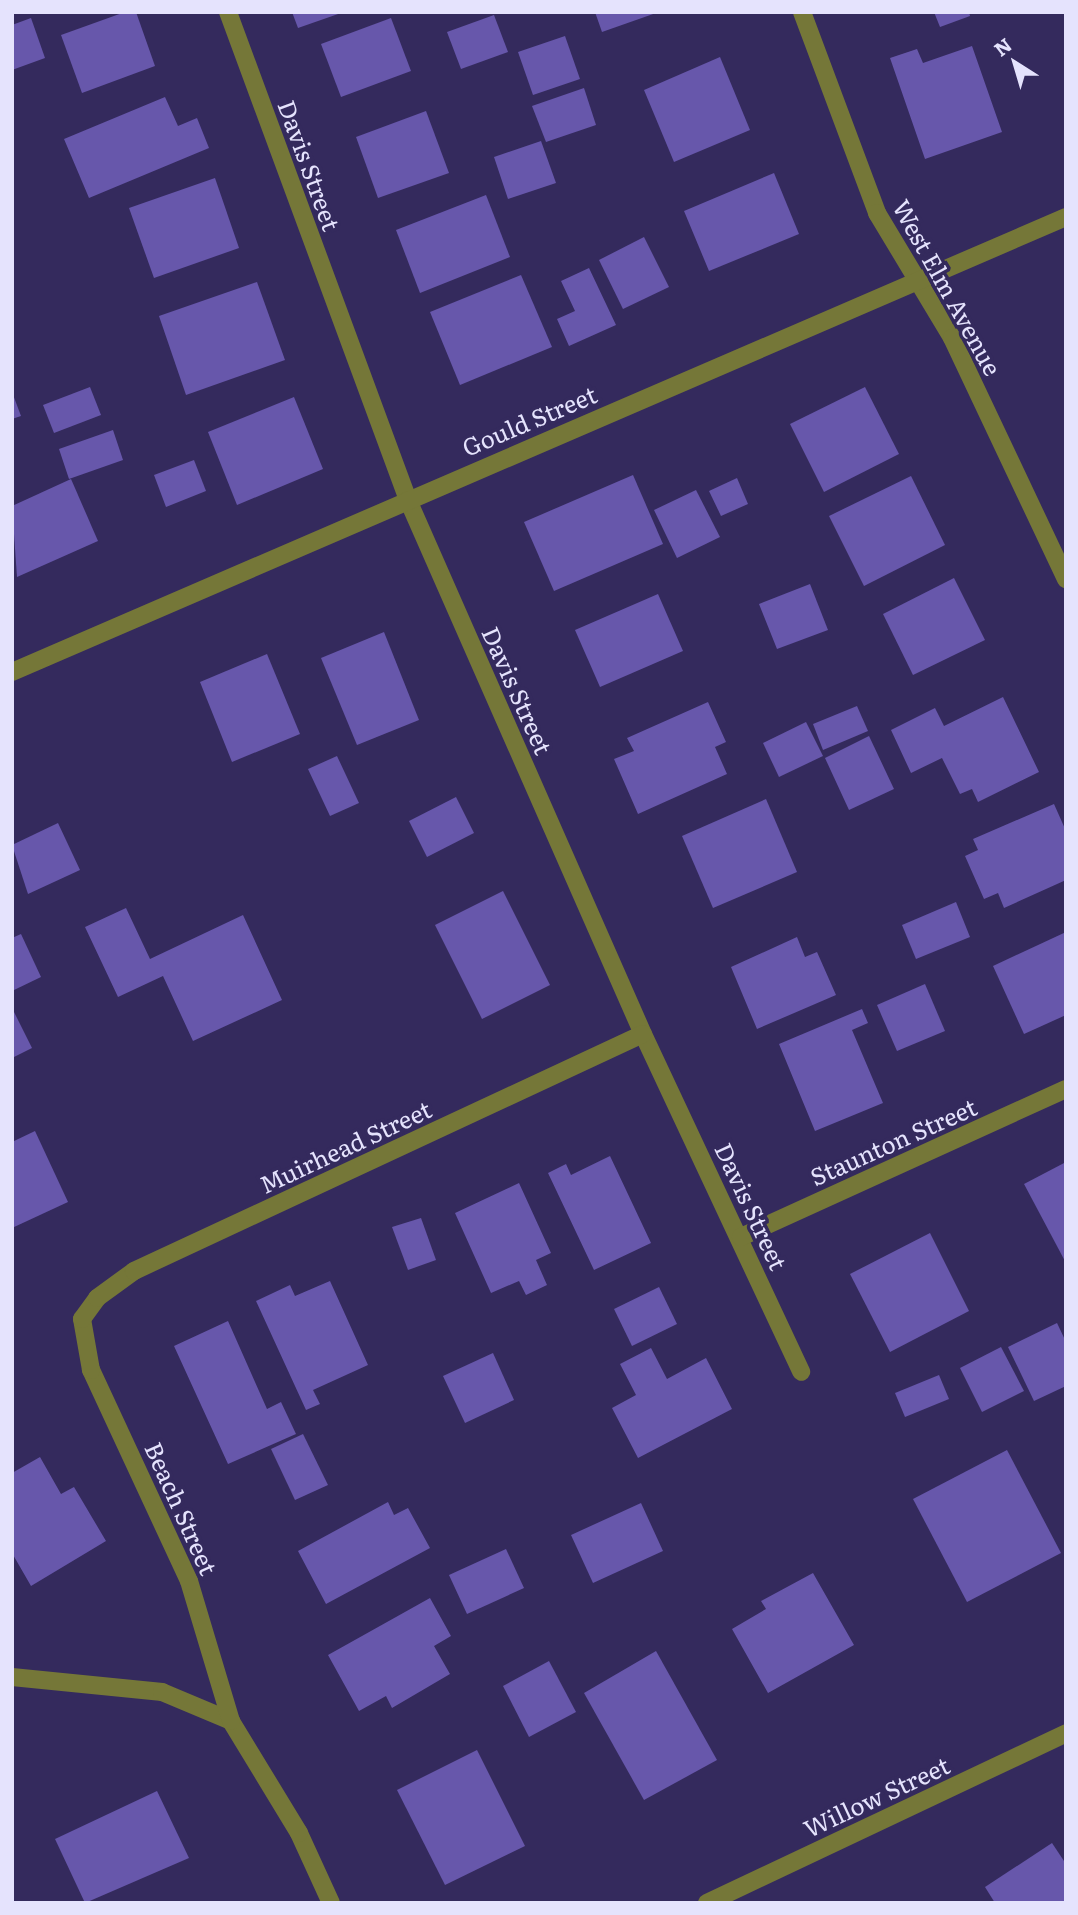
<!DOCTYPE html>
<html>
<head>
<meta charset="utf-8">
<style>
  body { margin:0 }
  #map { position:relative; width:1078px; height:1915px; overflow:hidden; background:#342a5d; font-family:Literata,serif }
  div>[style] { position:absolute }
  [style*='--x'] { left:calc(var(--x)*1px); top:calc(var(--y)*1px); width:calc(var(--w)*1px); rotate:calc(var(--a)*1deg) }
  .building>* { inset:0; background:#6757ab }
  .minor>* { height:18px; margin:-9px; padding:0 9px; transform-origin:9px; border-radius:9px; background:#757738 }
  span { translate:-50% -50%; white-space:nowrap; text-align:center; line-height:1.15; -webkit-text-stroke:7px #342a5d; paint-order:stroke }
  .street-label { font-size:24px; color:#e5e3fd }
  .frame { position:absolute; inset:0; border:14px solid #e5e3fd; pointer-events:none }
  .north { position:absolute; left:980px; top:28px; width:70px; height:70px; -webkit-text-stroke:5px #342a5d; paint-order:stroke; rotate:323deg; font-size:19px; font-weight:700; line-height:28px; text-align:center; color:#e5e3fd }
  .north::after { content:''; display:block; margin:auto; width:24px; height:32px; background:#e5e3fd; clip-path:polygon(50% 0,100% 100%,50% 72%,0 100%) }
</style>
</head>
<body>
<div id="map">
  <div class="building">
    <i style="clip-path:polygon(125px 12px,136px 12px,155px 66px,82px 93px,61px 35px)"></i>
    <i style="clip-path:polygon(292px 12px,341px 12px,341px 13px,298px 28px)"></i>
    <i style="clip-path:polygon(595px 12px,656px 12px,656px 13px,602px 32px)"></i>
    <i style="clip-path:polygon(934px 12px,969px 12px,970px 16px,940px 27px)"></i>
    <i style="clip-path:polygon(494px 15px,508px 52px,461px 69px,447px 32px)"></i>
    <i style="clip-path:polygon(31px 18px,45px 58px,12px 70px,12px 25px)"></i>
    <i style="clip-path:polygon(391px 18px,411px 71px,341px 97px,321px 44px)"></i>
    <i style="clip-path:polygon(565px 36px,580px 79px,533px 95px,518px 52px)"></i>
    <i style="clip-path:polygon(972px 46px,1002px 132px,925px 159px,890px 58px,917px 49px,923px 63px)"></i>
    <i style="clip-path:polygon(720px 57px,750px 130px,674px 162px,644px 90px)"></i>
    <i style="clip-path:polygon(584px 88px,596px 125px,546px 142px,532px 106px)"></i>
    <i style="clip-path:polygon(165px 97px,178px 126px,197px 118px,209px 148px,89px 198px,64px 139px)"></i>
    <i style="clip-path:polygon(426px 111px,449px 173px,378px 198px,356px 137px)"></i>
    <i style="clip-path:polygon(541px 141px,556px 183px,508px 199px,494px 157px)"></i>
    <i style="clip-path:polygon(774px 173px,799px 234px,709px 271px,684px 211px)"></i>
    <i style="clip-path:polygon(215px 178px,239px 248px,154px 278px,129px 208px)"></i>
    <i style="clip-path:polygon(486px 195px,510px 257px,420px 293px,396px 230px)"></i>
    <i style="clip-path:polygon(644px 237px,669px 287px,623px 309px,599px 260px)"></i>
    <i style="clip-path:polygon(589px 268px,616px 325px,569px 346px,557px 319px,575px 311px,561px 281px)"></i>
    <i style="clip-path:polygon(521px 275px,552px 347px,460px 385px,430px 312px)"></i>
    <i style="clip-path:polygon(257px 282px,285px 360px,186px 395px,159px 316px)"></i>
    <i style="clip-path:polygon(90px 387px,101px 415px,54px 433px,43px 405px)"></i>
    <i style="clip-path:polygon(865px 387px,899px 454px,824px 492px,790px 424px)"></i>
    <i style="clip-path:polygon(12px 392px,21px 416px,12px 419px)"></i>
    <i style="clip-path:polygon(294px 397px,323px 469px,237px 505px,208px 432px)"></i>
    <i style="clip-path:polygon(113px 430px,123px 460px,69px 479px,59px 449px)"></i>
    <i style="clip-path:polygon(194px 460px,206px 491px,166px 507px,154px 475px)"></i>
    <i style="clip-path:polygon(633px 475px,663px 544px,554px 591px,524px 522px)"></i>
    <i style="clip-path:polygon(911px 476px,945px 545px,864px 586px,829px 516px)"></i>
    <i style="clip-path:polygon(737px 478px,748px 504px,721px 516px,709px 491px)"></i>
    <i style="clip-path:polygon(71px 479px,98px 541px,17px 577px,12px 506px)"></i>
    <i style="clip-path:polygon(696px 490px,720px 537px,677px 558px,654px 510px)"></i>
    <i style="clip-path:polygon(954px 578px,985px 640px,913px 675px,883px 614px)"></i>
    <i style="clip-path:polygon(810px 584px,828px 630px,777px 649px,759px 604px)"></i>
    <i style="clip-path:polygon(658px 594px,683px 651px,600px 687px,575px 630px)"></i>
    <i style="clip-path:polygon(384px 632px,419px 720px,357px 745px,321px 658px)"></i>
    <i style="clip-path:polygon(267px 654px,300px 734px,232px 762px,200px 682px)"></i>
    <i style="clip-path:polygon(1003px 697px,1039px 772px,978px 802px,972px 789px,960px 794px,942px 758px,911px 773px,891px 730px,935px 708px,944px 726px)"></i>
    <i style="clip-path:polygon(708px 702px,726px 742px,715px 747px,727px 774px,638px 814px,614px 759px,634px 751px,627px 738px)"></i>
    <i style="clip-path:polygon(857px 706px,868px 731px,823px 750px,813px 724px)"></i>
    <i style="clip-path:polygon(806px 722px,823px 756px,779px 777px,763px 743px)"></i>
    <i style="clip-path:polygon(869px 736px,894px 789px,849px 810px,825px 758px)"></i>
    <i style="clip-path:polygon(337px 756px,359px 803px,330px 816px,308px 769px)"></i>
    <i style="clip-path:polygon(456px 797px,474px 833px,427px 857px,409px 821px)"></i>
    <i style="clip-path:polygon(766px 799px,797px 872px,713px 908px,682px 836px)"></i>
    <i style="clip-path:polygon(1054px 804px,1066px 831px,1066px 880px,1004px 908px,998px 893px,984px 899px,965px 856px,978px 850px,973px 839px)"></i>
    <i style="clip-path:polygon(58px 823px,80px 870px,28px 894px,12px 845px)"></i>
    <i style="clip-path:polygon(503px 891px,550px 985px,482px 1019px,435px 925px)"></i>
    <i style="clip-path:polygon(956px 902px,970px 937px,916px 959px,902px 925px)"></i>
    <i style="clip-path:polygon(126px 908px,150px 959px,243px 915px,282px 1000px,193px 1041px,163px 976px,118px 997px,85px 927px)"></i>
    <i style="clip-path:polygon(1066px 932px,1066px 1015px,1024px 1034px,993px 966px)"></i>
    <i style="clip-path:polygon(21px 934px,41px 977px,12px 991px,12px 938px)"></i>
    <i style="clip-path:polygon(797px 937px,805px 957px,817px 952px,836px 995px,757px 1029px,731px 967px)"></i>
    <i style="clip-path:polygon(925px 984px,945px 1031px,897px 1051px,877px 1005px)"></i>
    <i style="clip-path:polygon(12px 1008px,32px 1048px,12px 1058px)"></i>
    <i style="clip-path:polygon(862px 1009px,868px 1023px,852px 1030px,883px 1103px,815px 1131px,779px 1044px)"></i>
    <i style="clip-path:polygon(35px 1131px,68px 1202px,12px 1228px,12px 1142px)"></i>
    <i style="clip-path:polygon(610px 1156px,651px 1243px,594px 1270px,548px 1173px,566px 1164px,571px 1175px)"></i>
    <i style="clip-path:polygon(1066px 1162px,1066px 1263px,1024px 1184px)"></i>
    <i style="clip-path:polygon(519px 1183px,551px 1253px,536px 1260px,547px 1285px,526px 1295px,519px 1281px,491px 1293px,455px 1213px)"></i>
    <i style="clip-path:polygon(421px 1218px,436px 1260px,408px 1270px,392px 1227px)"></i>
    <i style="clip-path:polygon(930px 1233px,969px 1311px,890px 1352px,850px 1274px)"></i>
    <i style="clip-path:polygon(330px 1281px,368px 1365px,313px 1390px,320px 1404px,306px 1410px,256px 1301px,290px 1285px,295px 1296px)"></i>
    <i style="clip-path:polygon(659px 1287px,677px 1324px,632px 1346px,614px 1309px)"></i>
    <i style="clip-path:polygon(228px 1321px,267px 1409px,281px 1402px,296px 1434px,228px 1464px,174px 1346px)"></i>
    <i style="clip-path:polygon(1057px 1323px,1066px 1342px,1066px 1386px,1034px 1401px,1008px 1347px)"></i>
    <i style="clip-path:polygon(1001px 1347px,1024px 1391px,982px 1412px,960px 1368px)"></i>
    <i style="clip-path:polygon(651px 1348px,667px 1379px,706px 1358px,732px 1409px,638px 1458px,612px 1408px,636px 1395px,620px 1364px)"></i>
    <i style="clip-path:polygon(493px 1353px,514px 1400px,465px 1423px,443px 1376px)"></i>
    <i style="clip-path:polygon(939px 1375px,949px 1399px,905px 1417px,895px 1393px)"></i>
    <i style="clip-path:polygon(303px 1434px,328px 1485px,295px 1500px,271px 1449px)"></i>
    <i style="clip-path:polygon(1007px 1450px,1061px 1553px,967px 1602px,913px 1499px)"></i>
    <i style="clip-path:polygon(40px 1457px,61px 1494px,74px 1487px,106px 1541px,31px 1586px,12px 1553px,12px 1473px)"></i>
    <i style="clip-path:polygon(388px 1502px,394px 1515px,408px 1508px,430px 1548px,326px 1604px,298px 1551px)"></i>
    <i style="clip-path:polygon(641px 1503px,663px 1551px,593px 1583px,571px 1535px)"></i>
    <i style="clip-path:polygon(506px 1549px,524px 1588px,467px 1614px,449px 1575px)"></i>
    <i style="clip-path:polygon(813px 1573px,854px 1645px,768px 1693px,732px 1629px,766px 1609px,761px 1601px)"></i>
    <i style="clip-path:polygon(430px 1598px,451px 1636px,434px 1646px,450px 1674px,392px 1708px,386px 1696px,359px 1711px,328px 1655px)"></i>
    <i style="clip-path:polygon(656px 1651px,717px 1760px,644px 1800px,584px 1693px)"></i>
    <i style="clip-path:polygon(549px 1661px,576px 1712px,529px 1737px,503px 1686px)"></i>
    <i style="clip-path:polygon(477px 1750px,525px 1846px,445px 1885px,397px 1790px)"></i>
    <i style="clip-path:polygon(157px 1791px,189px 1858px,85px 1903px,55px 1839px)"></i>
    <i style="clip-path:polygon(1052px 1843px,1066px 1864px,1066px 1903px,995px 1903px,985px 1887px)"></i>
  </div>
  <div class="minor">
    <i style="--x:228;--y:12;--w:520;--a:69.75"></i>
    <i style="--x:408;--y:500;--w:583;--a:66.25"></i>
    <i style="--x:643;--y:1034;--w:373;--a:64.9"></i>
    <i style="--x:802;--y:12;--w:215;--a:69.5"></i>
    <i style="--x:877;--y:213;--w:146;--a:59"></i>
    <i style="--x:952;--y:338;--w:267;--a:64.7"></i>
    <i style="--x:12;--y:672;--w:1148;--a:-23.35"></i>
    <i style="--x:741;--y:1237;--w:357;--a:-24.5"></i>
    <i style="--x:12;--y:1677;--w:151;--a:5.7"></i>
    <i style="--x:162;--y:1692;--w:75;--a:22.8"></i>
    <i style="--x:331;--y:1903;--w:77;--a:-114.6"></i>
    <i style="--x:299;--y:1833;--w:131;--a:-121.3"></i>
    <i style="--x:231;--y:1721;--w:146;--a:-106.7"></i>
    <i style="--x:189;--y:1581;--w:233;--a:-114.9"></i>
    <i style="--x:91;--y:1370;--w:52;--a:-100"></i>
    <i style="--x:82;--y:1319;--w:26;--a:-54"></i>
    <i style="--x:97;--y:1298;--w:46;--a:-36.1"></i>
    <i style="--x:134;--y:1271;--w:561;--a:-24.97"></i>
    <i style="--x:707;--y:1903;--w:397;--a:-25.3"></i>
  </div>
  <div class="street-label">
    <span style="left:310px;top:165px;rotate:70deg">Davis Street</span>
    <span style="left:948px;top:287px;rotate:61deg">West Elm Avenue</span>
    <span style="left:529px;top:420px;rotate:-23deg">Gould Street</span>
    <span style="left:518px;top:690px;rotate:66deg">Davis Street</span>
    <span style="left:893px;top:1141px;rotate:-24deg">Staunton Street</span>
    <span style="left:345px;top:1146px;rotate:-25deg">Muirhead Street</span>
    <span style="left:752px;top:1206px;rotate:65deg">Davis Street</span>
    <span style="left:182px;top:1508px;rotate:66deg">Beach Street</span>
    <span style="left:876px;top:1796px;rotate:-25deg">Willow Street</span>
  </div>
  <div class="frame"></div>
  <div class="north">N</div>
</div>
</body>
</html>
